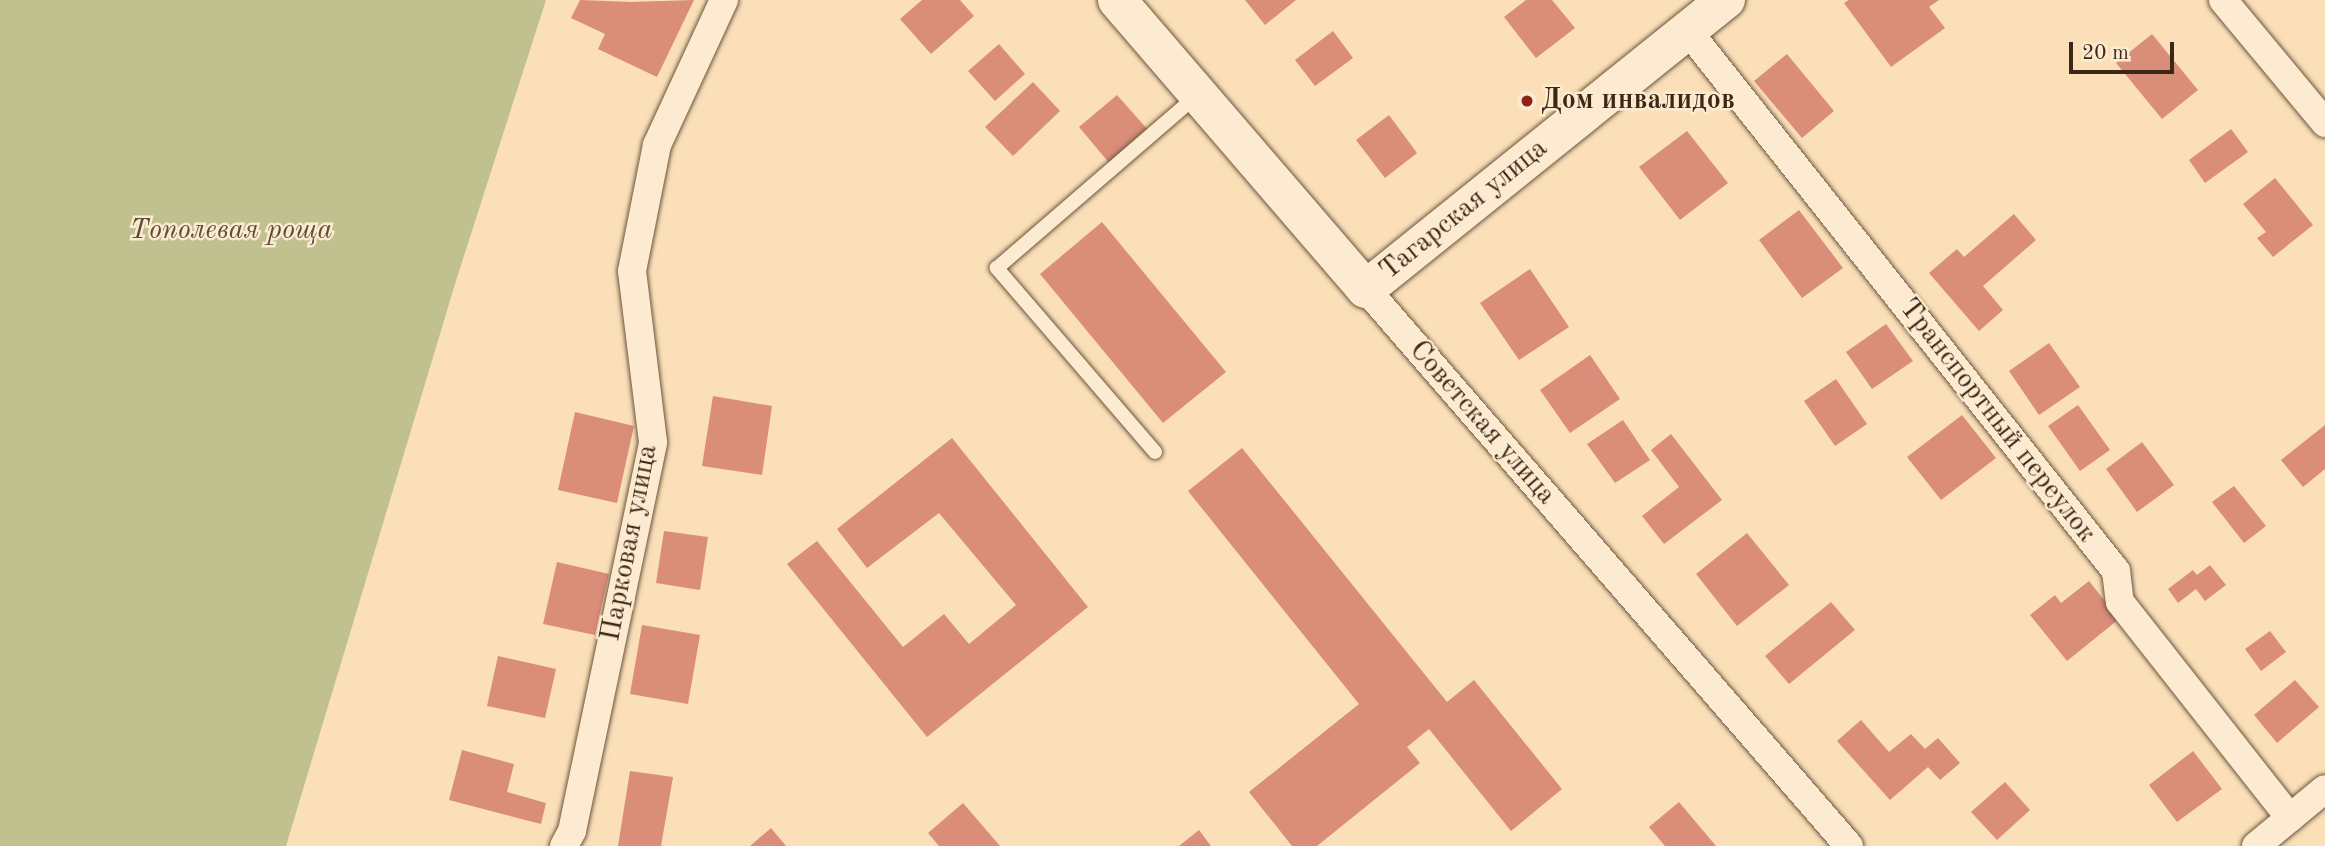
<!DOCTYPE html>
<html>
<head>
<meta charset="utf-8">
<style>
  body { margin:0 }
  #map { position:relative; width:2325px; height:846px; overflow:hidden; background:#fbdfb8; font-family:"Old Standard TT",serif }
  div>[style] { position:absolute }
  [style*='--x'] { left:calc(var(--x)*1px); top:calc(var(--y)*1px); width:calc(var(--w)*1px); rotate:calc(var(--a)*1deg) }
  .green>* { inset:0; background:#c0c18e }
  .building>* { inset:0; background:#da8d79 }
  .roads { filter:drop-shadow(0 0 2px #6b563e) drop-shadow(0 0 2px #6b563e) }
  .lane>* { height:14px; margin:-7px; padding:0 7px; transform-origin:7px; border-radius:7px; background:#fcead1 }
  .street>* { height:28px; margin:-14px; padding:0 14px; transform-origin:14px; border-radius:14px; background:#fcead1 }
  .secondary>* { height:38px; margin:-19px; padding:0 19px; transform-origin:19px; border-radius:19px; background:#fcead1 }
  .dots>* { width:19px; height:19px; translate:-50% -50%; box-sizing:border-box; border:4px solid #fcead1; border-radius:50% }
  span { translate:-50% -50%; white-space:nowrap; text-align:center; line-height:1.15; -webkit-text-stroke:5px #fcead1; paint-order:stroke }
  .poi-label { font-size:28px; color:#3b2816; font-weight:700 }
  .left { translate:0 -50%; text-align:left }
  .street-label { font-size:28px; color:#3b2816 }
  .park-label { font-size:28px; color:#5c4e34; font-style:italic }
  .scale { position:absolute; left:2069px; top:42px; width:105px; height:32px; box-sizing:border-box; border:4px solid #3b2816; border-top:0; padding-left:9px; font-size:21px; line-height:24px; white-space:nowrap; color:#3b2816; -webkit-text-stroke:5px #fcead1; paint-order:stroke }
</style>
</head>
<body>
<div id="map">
  <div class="green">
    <i style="clip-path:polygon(0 0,546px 0,455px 284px,286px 846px,0 846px)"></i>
  </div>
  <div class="building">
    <i style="clip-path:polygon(580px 0,631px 2px,694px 0,657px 77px,598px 49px,605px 34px,571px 18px)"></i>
    <i style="clip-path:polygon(922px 0,960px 0,974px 16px,931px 54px,900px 19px)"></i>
    <i style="clip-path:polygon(1245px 0,1296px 0,1265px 25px)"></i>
    <i style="clip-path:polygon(1526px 0,1552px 0,1575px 28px,1536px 58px,1504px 17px)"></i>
    <i style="clip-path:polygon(1849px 0,1939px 0,1929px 7px,1945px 28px,1891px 67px,1844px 3px)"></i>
    <i style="clip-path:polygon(1333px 31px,1353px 58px,1315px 86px,1295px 60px)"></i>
    <i style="clip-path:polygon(2152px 34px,2198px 90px,2162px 119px,2116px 63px)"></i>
    <i style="clip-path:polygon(999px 44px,1025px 74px,995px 101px,968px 71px)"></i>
    <i style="clip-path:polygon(1787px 54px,1834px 111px,1802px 138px,1754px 81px)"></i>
    <i style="clip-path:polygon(1033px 82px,1060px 111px,1013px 156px,985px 127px)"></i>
    <i style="clip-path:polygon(1117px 95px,1149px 131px,1110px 164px,1079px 127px)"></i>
    <i style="clip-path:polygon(1389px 115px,1417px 153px,1385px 178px,1356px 140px)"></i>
    <i style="clip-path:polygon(2231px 129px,2248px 152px,2205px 183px,2189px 160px)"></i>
    <i style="clip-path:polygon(1687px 131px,1728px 183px,1680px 220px,1639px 167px)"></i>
    <i style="clip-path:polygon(2275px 178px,2313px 225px,2273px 257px,2257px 238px,2266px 232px,2243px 204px)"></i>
    <i style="clip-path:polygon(1799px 210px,1843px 268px,1802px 298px,1759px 240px)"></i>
    <i style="clip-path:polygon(2014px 214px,2036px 240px,1983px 286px,2003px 310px,1979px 331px,1929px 273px,1957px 249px,1964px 257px)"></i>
    <i style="clip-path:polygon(1102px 222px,1226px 372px,1163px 423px,1040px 274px)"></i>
    <i style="clip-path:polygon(1530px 269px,1569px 327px,1519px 360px,1480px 303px)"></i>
    <i style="clip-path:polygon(1886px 324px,1913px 361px,1872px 389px,1846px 352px)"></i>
    <i style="clip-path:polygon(2049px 343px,2080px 387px,2039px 415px,2009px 371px)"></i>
    <i style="clip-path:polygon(1590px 355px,1620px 399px,1570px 433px,1540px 390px)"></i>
    <i style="clip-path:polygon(1836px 379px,1867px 424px,1835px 446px,1804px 401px)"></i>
    <i style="clip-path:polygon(713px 396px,772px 406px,762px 475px,702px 466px)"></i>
    <i style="clip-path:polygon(2078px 405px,2110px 450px,2080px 471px,2048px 426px)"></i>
    <i style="clip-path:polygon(575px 412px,634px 426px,617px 503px,558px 490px)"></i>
    <i style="clip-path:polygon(1962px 415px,1996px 458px,1941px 500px,1907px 457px)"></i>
    <i style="clip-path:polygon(1623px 420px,1650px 460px,1615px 483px,1587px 444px)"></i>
    <i style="clip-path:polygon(2325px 425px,2325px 469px,2303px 487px,2281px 460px)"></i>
    <i style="clip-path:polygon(1671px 434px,1722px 500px,1664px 544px,1642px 516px,1679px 487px,1651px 450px)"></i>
    <i style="clip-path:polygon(952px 438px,1088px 607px,927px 737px,787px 564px,817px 541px,903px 647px,944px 614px,969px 644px,1016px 605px,939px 513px,867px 568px,837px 529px)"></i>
    <i style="clip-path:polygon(2142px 442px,2174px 485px,2137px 512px,2106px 469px)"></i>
    <i style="clip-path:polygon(1242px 448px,1447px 702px,1474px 680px,1562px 789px,1511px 831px,1429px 729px,1407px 747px,1420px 763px,1317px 846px,1292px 846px,1249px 792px,1359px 704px,1188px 491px)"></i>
    <i style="clip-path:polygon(2234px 486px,2266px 526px,2244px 543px,2212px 502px)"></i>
    <i style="clip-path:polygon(664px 531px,708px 537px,700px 590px,656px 583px)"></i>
    <i style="clip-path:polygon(1747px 533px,1789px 585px,1737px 626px,1696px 574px)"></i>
    <i style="clip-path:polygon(557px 562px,609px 574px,595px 635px,543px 624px)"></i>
    <i style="clip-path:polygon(2210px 565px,2226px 585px,2205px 601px,2196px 589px,2178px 603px,2168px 589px,2193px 570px,2197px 575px)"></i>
    <i style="clip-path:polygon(2089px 581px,2119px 619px,2067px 661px,2030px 615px,2055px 595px,2061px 603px)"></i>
    <i style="clip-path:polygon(1831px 602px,1855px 630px,1789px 684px,1765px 656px)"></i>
    <i style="clip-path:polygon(642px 625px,700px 635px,688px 704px,630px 694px)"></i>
    <i style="clip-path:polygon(2270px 631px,2286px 652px,2261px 671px,2245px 649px)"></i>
    <i style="clip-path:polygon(498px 656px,556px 669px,545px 718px,487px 706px)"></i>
    <i style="clip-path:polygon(2295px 680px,2319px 707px,2277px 743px,2254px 715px)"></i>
    <i style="clip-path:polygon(1861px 720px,1889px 752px,1911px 734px,1925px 749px,1938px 738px,1960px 763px,1940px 780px,1928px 767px,1890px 800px,1837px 741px)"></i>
    <i style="clip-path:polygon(462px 750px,514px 764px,507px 792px,546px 803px,541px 824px,449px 800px)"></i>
    <i style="clip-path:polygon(2193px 751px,2222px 789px,2177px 822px,2149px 785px)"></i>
    <i style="clip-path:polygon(630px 771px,673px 777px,661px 846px,618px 846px)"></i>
    <i style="clip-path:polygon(2005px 782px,2030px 810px,1997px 840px,1971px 812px)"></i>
    <i style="clip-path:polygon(1679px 802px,1716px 846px,1665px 846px,1649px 827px)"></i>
    <i style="clip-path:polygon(963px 803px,1000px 846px,939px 846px,928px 833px)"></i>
    <i style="clip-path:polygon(771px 828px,786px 846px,750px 846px)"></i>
    <i style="clip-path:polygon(1199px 830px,1211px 846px,1179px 846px)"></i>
  </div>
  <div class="roads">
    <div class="lane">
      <i style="--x:1155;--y:452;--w:243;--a:-130.7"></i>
      <i style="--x:997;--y:268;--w:263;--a:-40.8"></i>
    </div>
    <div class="street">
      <i style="--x:2223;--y:0;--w:160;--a:50.3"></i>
      <i style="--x:1688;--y:31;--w:689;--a:51.6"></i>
      <i style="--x:2116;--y:571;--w:31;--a:83"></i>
      <i style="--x:2120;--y:602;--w:275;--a:51.8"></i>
      <i style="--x:1366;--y:289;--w:737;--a:49.07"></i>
      <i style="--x:564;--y:846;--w:17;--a:-62"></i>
      <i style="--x:572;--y:831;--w:397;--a:-78.2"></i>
      <i style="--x:653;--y:442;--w:172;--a:-97"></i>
      <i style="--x:632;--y:271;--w:128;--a:-78.8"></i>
      <i style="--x:657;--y:145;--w:160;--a:-65.2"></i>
      <i style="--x:2256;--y:846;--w:89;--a:-39.6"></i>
    </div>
    <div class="secondary">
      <i style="--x:1117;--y:0;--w:381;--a:49.3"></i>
      <i style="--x:1366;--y:289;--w:462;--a:-38.8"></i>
    </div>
  </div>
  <div class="dots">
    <i style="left:1527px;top:101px;background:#8f2418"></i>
  </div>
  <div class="poi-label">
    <span class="left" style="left:1541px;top:101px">Дом инвалидов</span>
  </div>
  <div class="street-label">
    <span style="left:1464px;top:210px;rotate:-39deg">Тагарская улица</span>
    <span style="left:1997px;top:421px;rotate:52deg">Транспортный переулок</span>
    <span style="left:1482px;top:423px;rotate:49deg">Советская улица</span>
    <span style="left:630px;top:543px;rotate:-79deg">Парковая улица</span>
  </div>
  <div class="park-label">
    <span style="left:231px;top:231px">Тополевая роща</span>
  </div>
  <div class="scale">20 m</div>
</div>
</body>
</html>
